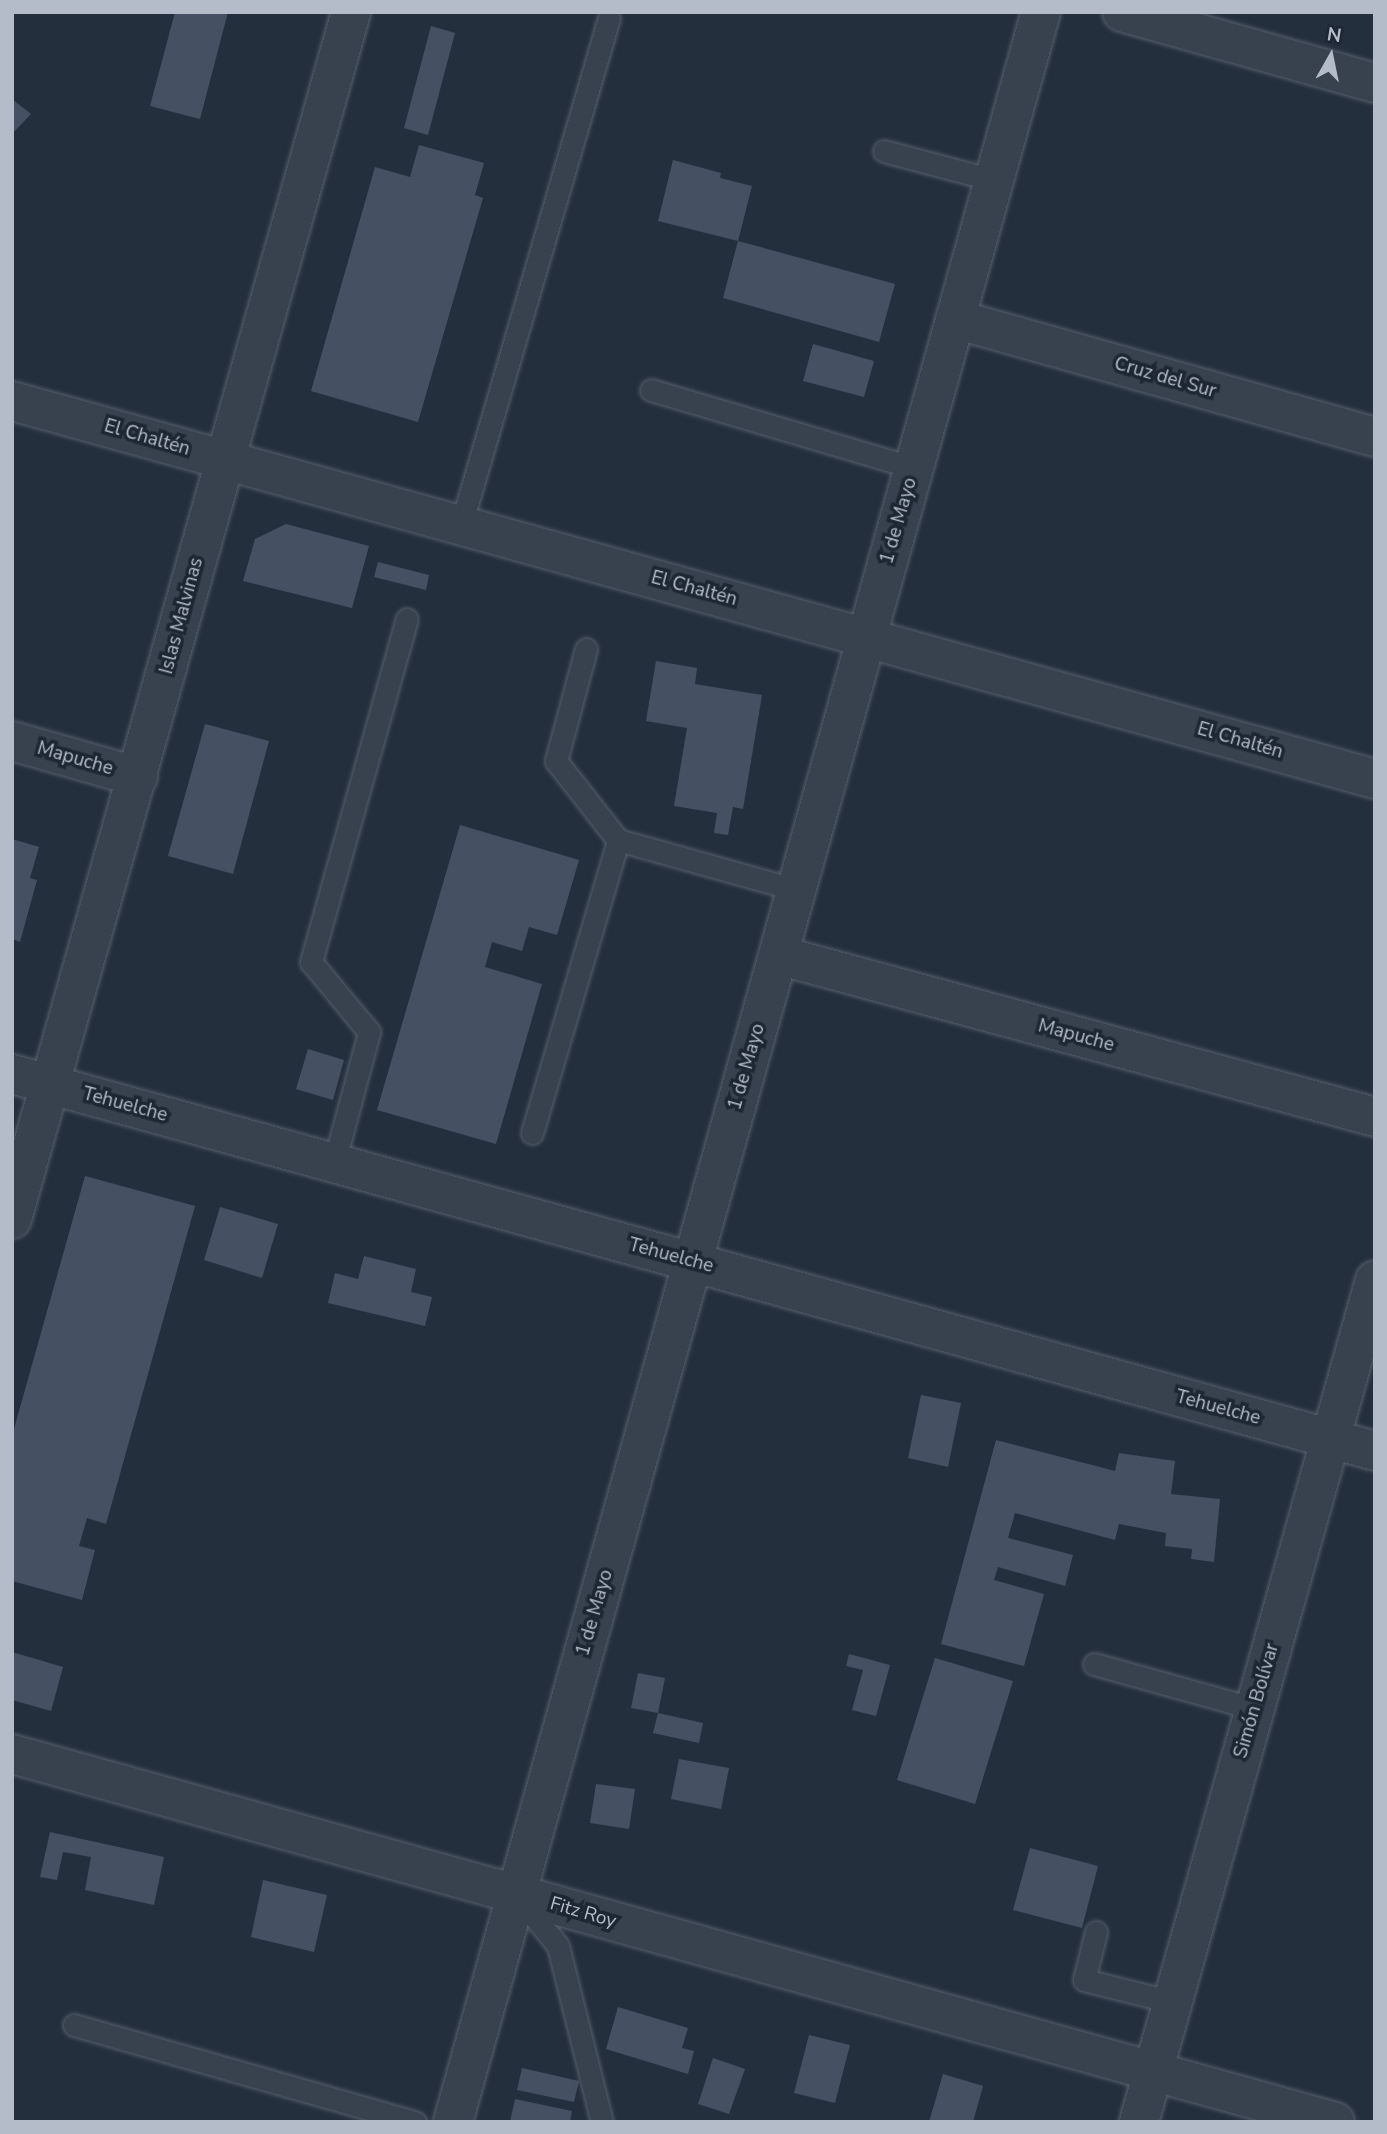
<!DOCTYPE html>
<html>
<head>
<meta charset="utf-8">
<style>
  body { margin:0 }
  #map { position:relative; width:1387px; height:2134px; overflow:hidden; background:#242f3e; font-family:"Nunito Sans",sans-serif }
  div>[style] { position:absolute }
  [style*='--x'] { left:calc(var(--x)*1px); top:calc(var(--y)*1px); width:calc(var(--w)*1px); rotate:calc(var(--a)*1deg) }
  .building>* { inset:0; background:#455162 }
  .roads { filter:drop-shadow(0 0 2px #565f6c) drop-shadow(0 0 2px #565f6c) }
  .service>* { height:21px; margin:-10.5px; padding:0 10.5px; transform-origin:10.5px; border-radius:10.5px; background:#38414e }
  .minor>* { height:38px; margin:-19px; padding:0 19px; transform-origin:19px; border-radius:19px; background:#38414e }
  .tertiary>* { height:38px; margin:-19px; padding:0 19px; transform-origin:19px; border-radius:19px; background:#38414e }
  span { translate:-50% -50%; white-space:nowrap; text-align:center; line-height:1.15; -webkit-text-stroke:7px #1d2633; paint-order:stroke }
  .street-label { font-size:19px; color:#b4bcc9 }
  .frame { position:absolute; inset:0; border:14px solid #b4bcc9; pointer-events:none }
  .north { position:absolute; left:1296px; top:21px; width:70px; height:70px; -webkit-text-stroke:5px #1d2633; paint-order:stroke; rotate:9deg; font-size:19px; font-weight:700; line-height:28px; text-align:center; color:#b4bcc9 }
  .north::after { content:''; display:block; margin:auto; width:24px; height:32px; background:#b4bcc9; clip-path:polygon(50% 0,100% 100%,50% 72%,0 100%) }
</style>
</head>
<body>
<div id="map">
  <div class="building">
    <i style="clip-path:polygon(175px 12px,228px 12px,200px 119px,150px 106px)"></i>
    <i style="clip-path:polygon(431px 26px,455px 33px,428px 135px,404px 128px)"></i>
    <i style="clip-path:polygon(12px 99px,31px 114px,12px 134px)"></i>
    <i style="clip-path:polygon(419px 145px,484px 163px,475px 195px,483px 198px,418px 422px,311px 391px,375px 167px,410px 177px)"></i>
    <i style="clip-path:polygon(673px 160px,721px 173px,720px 178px,752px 186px,738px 241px,658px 221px)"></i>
    <i style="clip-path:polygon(738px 241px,895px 284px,879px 342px,723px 298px)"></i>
    <i style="clip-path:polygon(813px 344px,874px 361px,864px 397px,803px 381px)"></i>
    <i style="clip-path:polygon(286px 524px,369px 546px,352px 608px,243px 581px,255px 539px)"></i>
    <i style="clip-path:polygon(378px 562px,429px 575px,426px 590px,374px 577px)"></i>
    <i style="clip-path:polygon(656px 661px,697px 668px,695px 684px,762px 695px,743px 809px,733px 807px,728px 835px,714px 833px,717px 813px,674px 806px,687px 728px,646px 721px)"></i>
    <i style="clip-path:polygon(205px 724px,269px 741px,233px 874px,168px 856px)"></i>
    <i style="clip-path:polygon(460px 825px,579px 860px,557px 935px,529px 927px,522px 951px,492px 942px,485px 967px,542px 984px,496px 1144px,377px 1110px)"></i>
    <i style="clip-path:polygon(12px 839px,39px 847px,30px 878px,37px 880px,20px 942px,12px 939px)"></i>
    <i style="clip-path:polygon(308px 1049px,344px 1060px,333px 1100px,296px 1089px)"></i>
    <i style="clip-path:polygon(85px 1176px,195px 1206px,106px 1524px,87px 1518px,79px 1546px,95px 1550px,82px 1600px,12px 1581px,12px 1436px)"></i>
    <i style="clip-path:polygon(220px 1207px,278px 1224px,262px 1278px,204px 1260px)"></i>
    <i style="clip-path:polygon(364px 1256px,416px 1269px,411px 1292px,432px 1297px,425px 1326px,328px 1303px,335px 1273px,358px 1279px)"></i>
    <i style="clip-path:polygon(921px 1395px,961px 1403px,948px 1467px,908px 1458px)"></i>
    <i style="clip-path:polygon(996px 1440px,1115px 1471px,1119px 1453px,1175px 1461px,1171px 1494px,1220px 1499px,1214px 1562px,1191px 1559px,1192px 1549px,1165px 1546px,1166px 1533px,1119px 1524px,1115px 1540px,1015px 1513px,1008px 1538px,1073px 1555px,1065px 1586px,998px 1567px,994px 1580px,1044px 1594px,1024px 1666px,941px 1644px)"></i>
    <i style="clip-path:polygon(12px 1652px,63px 1667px,51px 1711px,12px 1700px)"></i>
    <i style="clip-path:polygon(849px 1654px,890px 1665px,876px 1716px,852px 1710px,863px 1670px,846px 1666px)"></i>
    <i style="clip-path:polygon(935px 1658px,1013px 1681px,975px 1804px,897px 1780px)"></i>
    <i style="clip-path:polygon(638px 1673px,665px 1678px,658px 1713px,631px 1708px)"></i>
    <i style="clip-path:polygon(658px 1713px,703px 1723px,699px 1743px,653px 1733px)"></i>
    <i style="clip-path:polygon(679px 1759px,729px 1768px,721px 1809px,671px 1799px)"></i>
    <i style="clip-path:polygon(596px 1784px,635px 1789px,629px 1829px,590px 1823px)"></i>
    <i style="clip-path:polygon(50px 1832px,164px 1857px,154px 1905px,85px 1890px,91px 1857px,63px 1852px,57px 1880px,40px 1877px)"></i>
    <i style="clip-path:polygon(1030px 1848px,1098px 1866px,1082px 1928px,1013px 1910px)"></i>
    <i style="clip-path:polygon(263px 1880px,327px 1895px,314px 1952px,251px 1937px)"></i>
    <i style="clip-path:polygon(618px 2007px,688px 2028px,682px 2048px,694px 2051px,688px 2074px,606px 2049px)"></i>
    <i style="clip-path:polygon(809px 2035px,850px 2045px,835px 2103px,794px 2093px)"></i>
    <i style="clip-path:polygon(713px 2058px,745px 2069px,729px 2114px,698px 2104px)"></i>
    <i style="clip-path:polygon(522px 2068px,579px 2081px,574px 2102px,517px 2090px)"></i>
    <i style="clip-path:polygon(943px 2074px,983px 2086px,973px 2122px,929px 2122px)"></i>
    <i style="clip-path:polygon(515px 2099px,572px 2111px,570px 2122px,510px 2122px)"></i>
  </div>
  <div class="roads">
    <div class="service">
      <i style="--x:884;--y:151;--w:114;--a:14.8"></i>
      <i style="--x:651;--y:390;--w:274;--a:16.5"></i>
      <i style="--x:461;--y:525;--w:528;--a:-73.73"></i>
      <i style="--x:586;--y:649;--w:116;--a:105"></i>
      <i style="--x:556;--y:761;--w:100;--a:51.9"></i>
      <i style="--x:532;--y:1133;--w:305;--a:-73.6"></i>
      <i style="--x:618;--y:840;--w:186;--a:15.6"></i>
      <i style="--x:334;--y:1163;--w:136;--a:-75"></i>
      <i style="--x:369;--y:1032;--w:91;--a:-129.6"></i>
      <i style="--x:311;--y:962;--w:356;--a:-74.4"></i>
      <i style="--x:1094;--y:1664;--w:167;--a:15.6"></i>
      <i style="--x:520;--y:1899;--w:60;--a:51"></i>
      <i style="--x:558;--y:1946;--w:181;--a:76"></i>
      <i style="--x:1096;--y:1932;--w:49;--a:104"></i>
      <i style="--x:1084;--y:1980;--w:91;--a:14"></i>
      <i style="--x:74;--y:2025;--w:355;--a:15.9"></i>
    </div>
    <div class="minor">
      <i style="--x:955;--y:319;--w:436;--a:15.7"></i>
      <i style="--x:12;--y:401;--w:1414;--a:15.5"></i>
      <i style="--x:12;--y:741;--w:131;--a:15.9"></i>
      <i style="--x:778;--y:955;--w:619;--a:15.18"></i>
      <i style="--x:12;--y:1074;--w:1414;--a:15.46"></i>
      <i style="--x:12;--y:1219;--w:1254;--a:-74.31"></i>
      <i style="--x:12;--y:1754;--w:1373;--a:15.54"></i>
      <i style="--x:453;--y:2122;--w:2190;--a:-74.43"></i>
      <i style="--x:1139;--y:2122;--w:874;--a:-74.34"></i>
    </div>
    <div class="tertiary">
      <i style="--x:1122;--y:12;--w:263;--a:15.7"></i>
    </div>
  </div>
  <div class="street-label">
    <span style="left:1165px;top:378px;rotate:16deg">Cruz del Sur</span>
    <span style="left:147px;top:438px;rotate:16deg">El Chaltén</span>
    <span style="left:899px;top:521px;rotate:-74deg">1 de Mayo</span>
    <span style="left:694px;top:589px;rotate:15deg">El Chaltén</span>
    <span style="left:182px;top:616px;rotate:-75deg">Islas Malvinas</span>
    <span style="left:1240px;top:741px;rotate:16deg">El Chaltén</span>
    <span style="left:75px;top:759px;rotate:16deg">Mapuche</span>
    <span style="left:1076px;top:1036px;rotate:15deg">Mapuche</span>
    <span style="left:747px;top:1067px;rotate:-74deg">1 de Mayo</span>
    <span style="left:125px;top:1105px;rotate:15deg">Tehuelche</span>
    <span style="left:671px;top:1256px;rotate:15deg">Tehuelche</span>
    <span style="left:1218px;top:1408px;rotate:15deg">Tehuelche</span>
    <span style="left:595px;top:1613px;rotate:-74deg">1 de Mayo</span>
    <span style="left:1257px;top:1701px;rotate:-74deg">Simón Bolívar</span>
    <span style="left:583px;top:1913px;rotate:16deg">Fitz Roy</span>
  </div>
  <div class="frame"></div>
  <div class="north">N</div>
</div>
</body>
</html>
